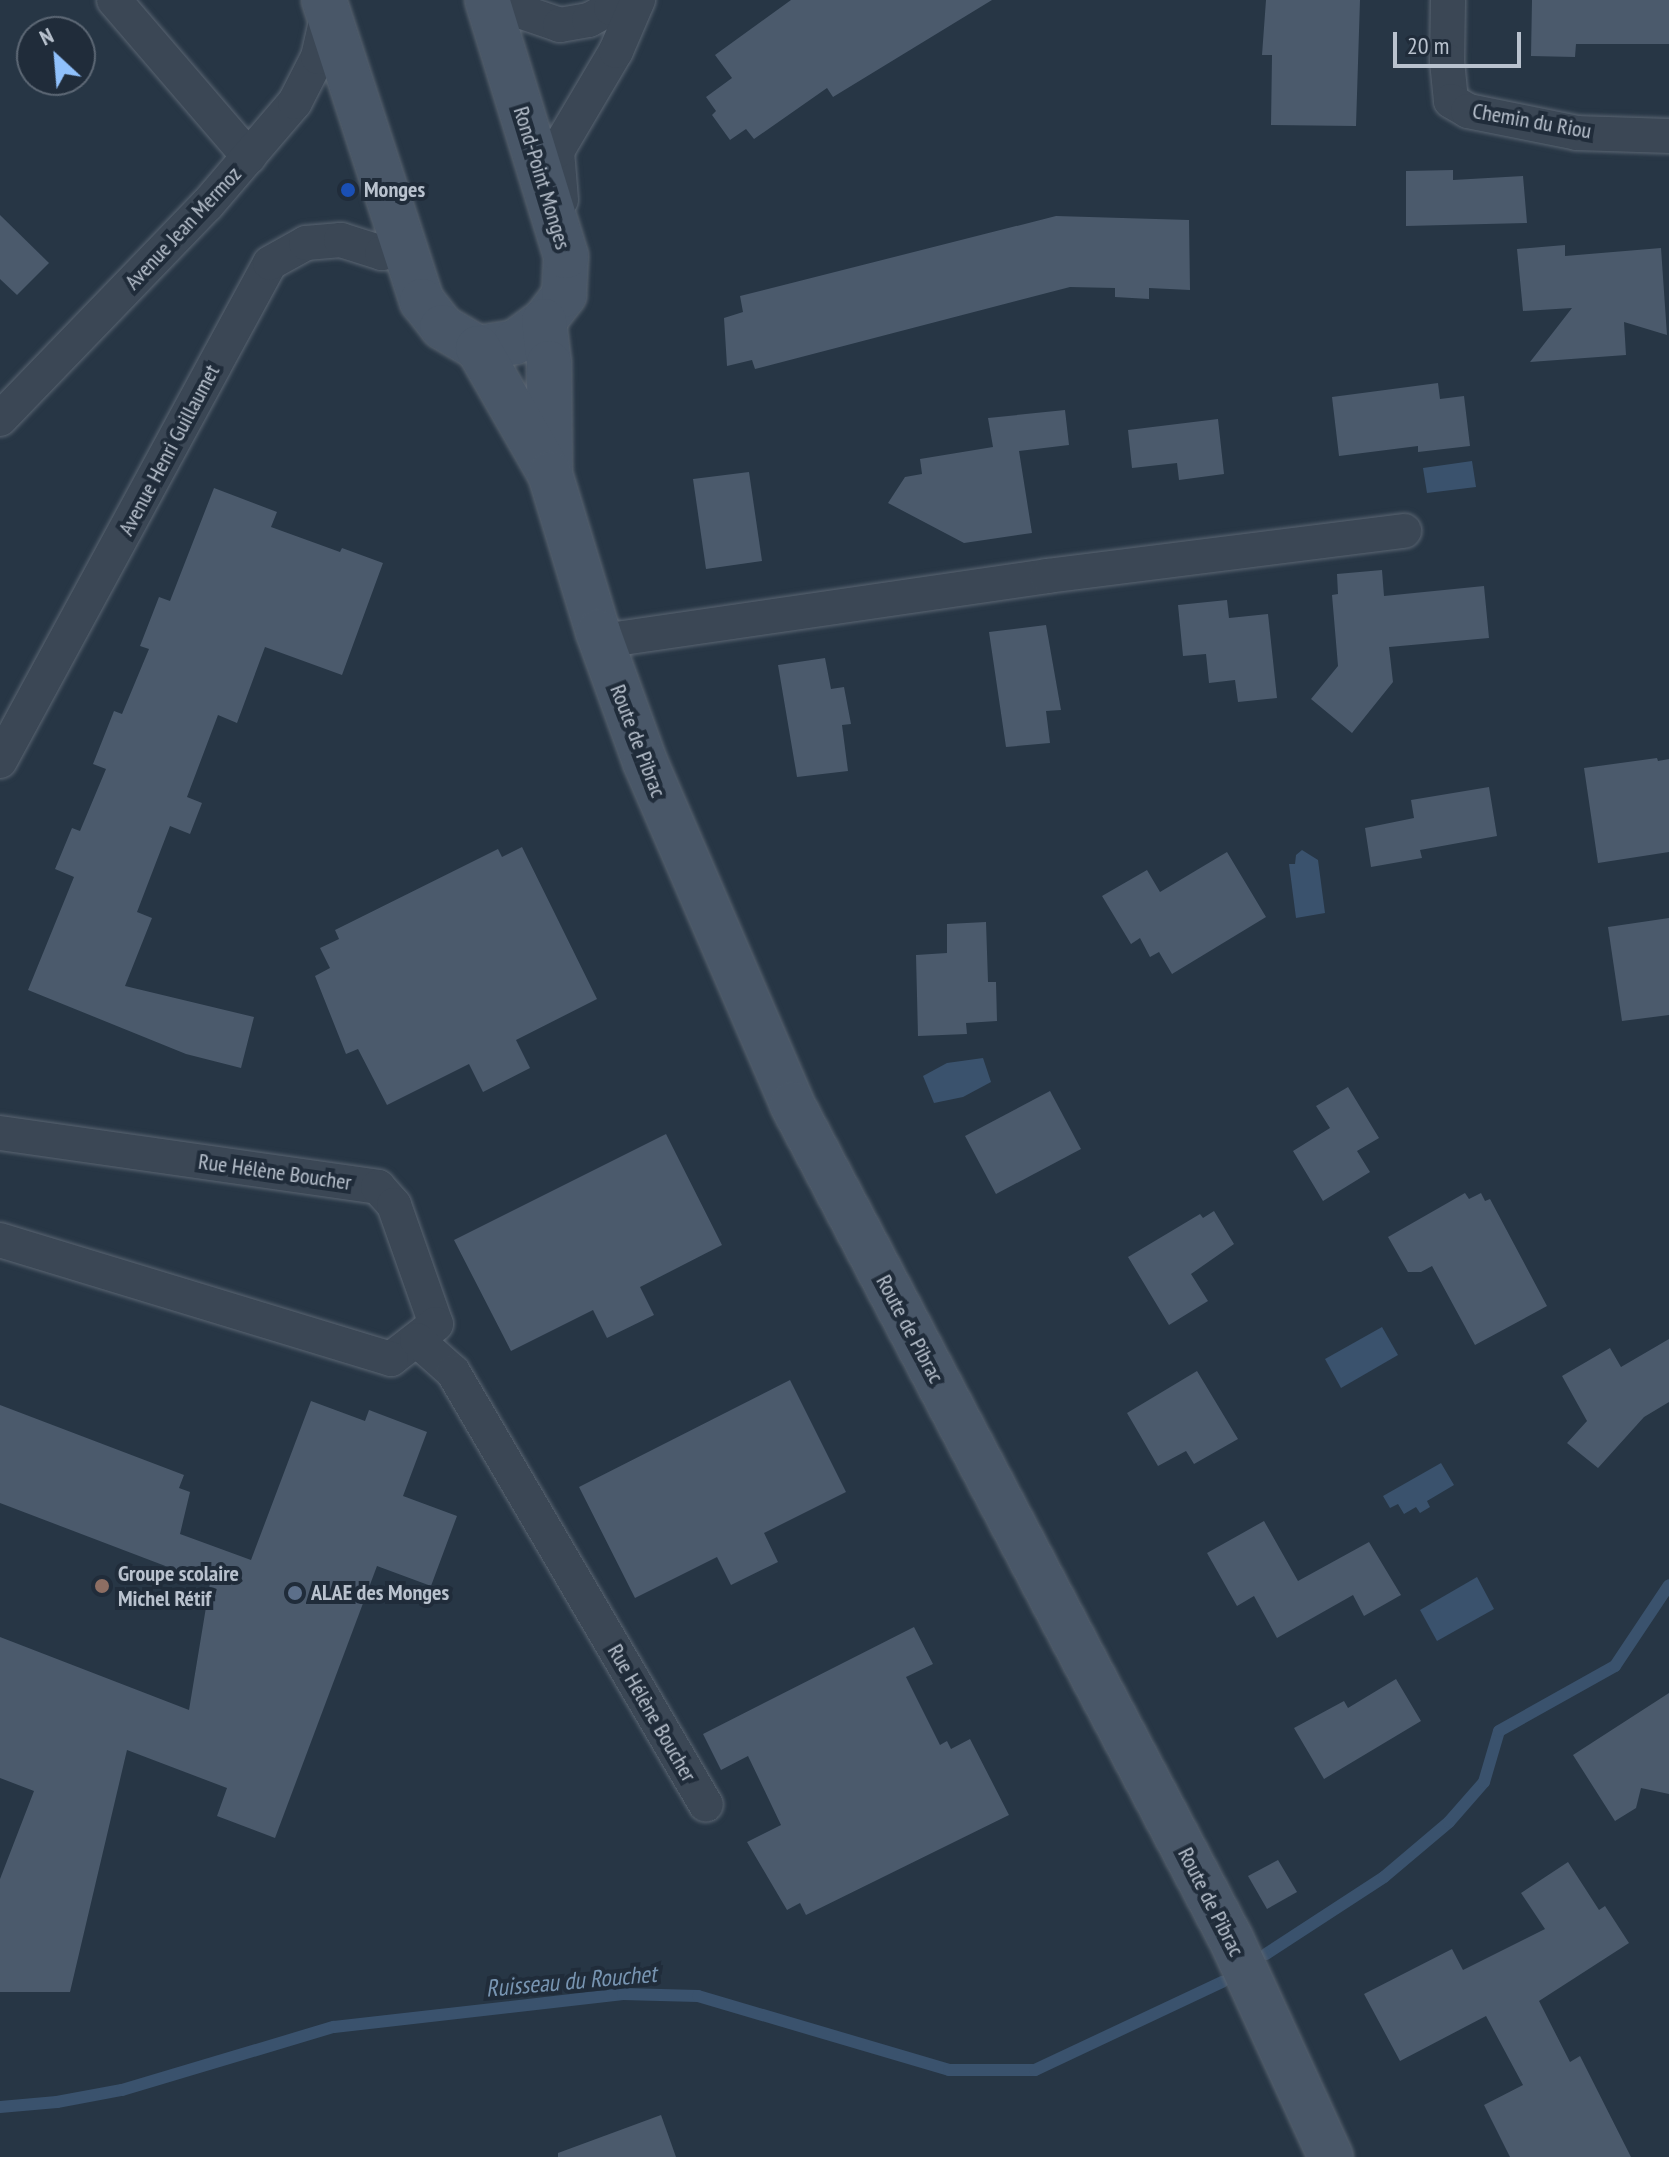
<!DOCTYPE html>
<html>
<head>
<meta charset="utf-8">
<style>
  body { margin:0 }
  #map { position:relative; width:1669px; height:2157px; overflow:hidden; background:#273645; font-family:"PT Sans Narrow",sans-serif }
  div>[style] { position:absolute }
  [style*='--x'] { left:calc(var(--x)*1px); top:calc(var(--y)*1px); width:calc(var(--w)*1px); rotate:calc(var(--a)*1deg) }
  .water>* { inset:0; background:#3a526d }
  .stream>* { height:12px; margin:-6px; padding:0 6px; transform-origin:6px; border-radius:6px; background:#3a526d }
  .building>* { inset:0; background:#4b5a6c }
  .roads { filter:drop-shadow(0 0 2px #5a6572) drop-shadow(0 0 2px #5a6572) }
  .street>* { height:34px; margin:-17px; padding:0 17px; transform-origin:17px; border-radius:17px; background:#3b4755 }
  .secondary>* { height:44px; margin:-22px; padding:0 22px; transform-origin:22px; border-radius:22px; background:#495768 }
  .dots>* { width:22px; height:22px; translate:-50% -50%; box-sizing:border-box; border:4px solid #202c3a; border-radius:50% }
  span { translate:-50% -50%; white-space:nowrap; text-align:center; line-height:1.15; -webkit-text-stroke:8px #202c3a; paint-order:stroke }
  .street-label { font-size:22px; color:#b9c2ce }
  .poi-label { font-size:22px; color:#b9c2ce; font-weight:700 }
  .left { translate:0 -50%; text-align:left }
  .water-label { font-size:24px; color:#7895b2; font-style:italic }
  .north { position:absolute; left:16px; top:16px; width:80px; height:80px; box-sizing:border-box; background:#202c3a; border:2px solid #5d6875; border-radius:50%; rotate:334deg; font-size:22px; font-weight:700; line-height:32px; text-align:center; color:#b9c2ce }
  .north::after { content:''; display:block; margin:auto; width:28px; height:36px; background:#90c1fc; clip-path:polygon(50% 0,100% 100%,50% 72%,0 100%) }
  .scale { position:absolute; left:1393px; top:32px; width:128px; height:36px; box-sizing:border-box; border:4px solid #b9c2ce; border-top:0; padding-left:10px; font-size:24px; line-height:28px; white-space:nowrap; color:#b9c2ce; -webkit-text-stroke:6px #202c3a; paint-order:stroke }
</style>
</head>
<body>
<div id="map">
  <div class="water">
    <i style="clip-path:polygon(1472px 461px,1476px 487px,1427px 493px,1423px 468px)"></i>
    <i style="clip-path:polygon(1302px 850px,1318px 860px,1325px 913px,1296px 918px,1289px 864px,1295px 864px,1296px 855px)"></i>
    <i style="clip-path:polygon(983px 1058px,991px 1082px,963px 1097px,934px 1103px,923px 1076px,947px 1063px)"></i>
    <i style="clip-path:polygon(1382px 1327px,1398px 1355px,1341px 1388px,1325px 1359px)"></i>
    <i style="clip-path:polygon(1441px 1463px,1454px 1485px,1427px 1501px,1430px 1507px,1420px 1513px,1416px 1507px,1404px 1514px,1398px 1504px,1390px 1508px,1383px 1496px)"></i>
    <i style="clip-path:polygon(1477px 1577px,1494px 1609px,1437px 1641px,1420px 1610px)"></i>
  </div>
  <div class="stream">
    <i style="--x:1266;--y:1954;--w:141;--a:-33.1"></i>
    <i style="--x:1384;--y:1877;--w:85;--a:-40.2"></i>
    <i style="--x:1449;--y:1822;--w:53;--a:-48.8"></i>
    <i style="--x:1484;--y:1782;--w:53;--a:-73.6"></i>
    <i style="--x:1499;--y:1731;--w:133;--a:-29.3"></i>
    <i style="--x:1615;--y:1666;--w:97;--a:-56.3"></i>
    <i style="--x:0;--y:2107;--w:57;--a:-5"></i>
    <i style="--x:57;--y:2102;--w:66;--a:-10.5"></i>
    <i style="--x:122;--y:2090;--w:221;--a:-16.6"></i>
    <i style="--x:334;--y:2027;--w:291;--a:-6.5"></i>
    <i style="--x:623;--y:1994;--w:75;--a:1.5"></i>
    <i style="--x:698;--y:1996;--w:262;--a:16.4"></i>
    <i style="--x:949;--y:2070;--w:86;--a:0"></i>
    <i style="--x:1035;--y:2070;--w:207;--a:-25.2"></i>
  </div>
  <div class="building">
    <i style="clip-path:polygon(791px 0,992px 0,833px 97px,827px 88px,754px 139px,746px 129px,730px 140px,712px 115px,716px 111px,706px 97px,732px 78px,715px 55px)"></i>
    <i style="clip-path:polygon(1266px 0,1360px 0,1356px 126px,1271px 125px,1272px 55px,1262px 55px)"></i>
    <i style="clip-path:polygon(1532px 0,1669px 0,1669px 44px,1576px 44px,1575px 57px,1531px 56px)"></i>
    <i style="clip-path:polygon(1453px 170px,1453px 180px,1523px 176px,1527px 223px,1406px 226px,1406px 171px)"></i>
    <i style="clip-path:polygon(0 215px,49px 263px,17px 295px,0 279px)"></i>
    <i style="clip-path:polygon(1056px 216px,1189px 220px,1190px 290px,1149px 288px,1149px 299px,1115px 297px,1115px 288px,1070px 287px,755px 369px,752px 360px,727px 366px,724px 318px,743px 312px,740px 296px)"></i>
    <i style="clip-path:polygon(1565px 245px,1565px 256px,1661px 248px,1667px 335px,1624px 322px,1626px 355px,1530px 362px,1572px 308px,1523px 311px,1517px 249px)"></i>
    <i style="clip-path:polygon(1438px 383px,1440px 399px,1464px 396px,1470px 446px,1418px 452px,1418px 446px,1339px 456px,1332px 397px)"></i>
    <i style="clip-path:polygon(1065px 410px,1069px 445px,1019px 451px,1032px 533px,964px 543px,888px 503px,905px 477px,922px 474px,920px 459px,993px 447px,988px 418px)"></i>
    <i style="clip-path:polygon(1218px 419px,1224px 474px,1179px 480px,1177px 463px,1132px 468px,1128px 430px)"></i>
    <i style="clip-path:polygon(749px 472px,762px 561px,706px 569px,693px 479px)"></i>
    <i style="clip-path:polygon(214px 488px,277px 512px,271px 527px,340px 552px,342px 548px,383px 563px,342px 675px,265px 647px,237px 723px,218px 715px,187px 797px,202px 803px,190px 834px,170px 826px,137px 912px,152px 918px,125px 986px,254px 1017px,241px 1068px,186px 1054px,28px 990px,74px 877px,55px 869px,72px 828px,80px 831px,106px 769px,93px 764px,114px 711px,122px 714px,149px 649px,140px 646px,159px 597px,170px 601px)"></i>
    <i style="clip-path:polygon(1382px 570px,1384px 596px,1484px 586px,1489px 638px,1389px 647px,1393px 682px,1352px 733px,1311px 699px,1338px 666px,1332px 595px,1338px 594px,1337px 574px)"></i>
    <i style="clip-path:polygon(1227px 600px,1229px 618px,1268px 614px,1277px 698px,1238px 702px,1235px 680px,1209px 683px,1206px 654px,1183px 656px,1178px 605px)"></i>
    <i style="clip-path:polygon(1046px 625px,1061px 710px,1046px 711px,1050px 743px,1006px 747px,989px 632px)"></i>
    <i style="clip-path:polygon(825px 658px,831px 689px,844px 687px,851px 724px,842px 725px,848px 771px,797px 777px,778px 665px)"></i>
    <i style="clip-path:polygon(1657px 758px,1658px 761px,1669px 759px,1669px 852px,1598px 863px,1584px 768px)"></i>
    <i style="clip-path:polygon(1489px 787px,1497px 836px,1420px 850px,1422px 858px,1371px 867px,1365px 828px,1414px 818px,1411px 800px)"></i>
    <i style="clip-path:polygon(522px 847px,597px 999px,516px 1040px,530px 1068px,483px 1092px,469px 1064px,387px 1105px,358px 1049px,346px 1054px,315px 976px,330px 968px,320px 948px,339px 939px,335px 930px,498px 849px,502px 857px)"></i>
    <i style="clip-path:polygon(1227px 852px,1266px 917px,1172px 974px,1159px 952px,1150px 957px,1140px 938px,1131px 944px,1102px 896px,1147px 870px,1160px 892px)"></i>
    <i style="clip-path:polygon(1669px 918px,1669px 1015px,1622px 1021px,1608px 927px)"></i>
    <i style="clip-path:polygon(986px 922px,988px 982px,996px 982px,997px 1021px,966px 1023px,967px 1034px,918px 1036px,916px 955px,947px 953px,947px 924px)"></i>
    <i style="clip-path:polygon(1348px 1087px,1379px 1138px,1357px 1151px,1370px 1172px,1323px 1201px,1293px 1151px,1330px 1128px,1316px 1106px)"></i>
    <i style="clip-path:polygon(1050px 1091px,1081px 1149px,996px 1194px,965px 1136px)"></i>
    <i style="clip-path:polygon(666px 1134px,722px 1245px,640px 1287px,654px 1315px,607px 1338px,593px 1310px,511px 1351px,454px 1240px)"></i>
    <i style="clip-path:polygon(1465px 1193px,1469px 1199px,1481px 1193px,1485px 1201px,1490px 1199px,1547px 1306px,1475px 1345px,1432px 1266px,1421px 1272px,1408px 1272px,1388px 1237px)"></i>
    <i style="clip-path:polygon(1214px 1211px,1234px 1244px,1191px 1274px,1208px 1301px,1169px 1325px,1128px 1257px,1200px 1214px,1203px 1218px)"></i>
    <i style="clip-path:polygon(1669px 1339px,1669px 1402px,1644px 1417px,1598px 1468px,1567px 1443px,1587px 1421px,1562px 1376px,1610px 1348px,1621px 1367px)"></i>
    <i style="clip-path:polygon(1197px 1371px,1238px 1439px,1194px 1464px,1186px 1451px,1158px 1466px,1127px 1413px)"></i>
    <i style="clip-path:polygon(790px 1380px,846px 1492px,764px 1533px,778px 1562px,731px 1585px,717px 1557px,635px 1598px,579px 1487px)"></i>
    <i style="clip-path:polygon(311px 1401px,365px 1421px,369px 1410px,427px 1432px,403px 1496px,457px 1516px,431px 1586px,377px 1566px,275px 1838px,217px 1816px,227px 1788px,127px 1750px,70px 1992px,0 1992px,0 1879px,34px 1791px,0 1778px,0 1637px,189px 1710px,210px 1583px,0 1503px,0 1405px,184px 1475px,179px 1488px,190px 1492px,180px 1534px,251px 1560px)"></i>
    <i style="clip-path:polygon(1264px 1521px,1298px 1581px,1369px 1542px,1401px 1595px,1364px 1616px,1353px 1595px,1277px 1638px,1254px 1596px,1237px 1606px,1207px 1553px)"></i>
    <i style="clip-path:polygon(914px 1627px,933px 1664px,906px 1677px,940px 1745px,947px 1741px,951px 1749px,970px 1739px,1009px 1815px,806px 1915px,800px 1903px,787px 1910px,747px 1842px,781px 1825px,748px 1756px,721px 1770px,703px 1734px)"></i>
    <i style="clip-path:polygon(1396px 1679px,1421px 1721px,1324px 1779px,1294px 1728px,1344px 1701px,1348px 1708px)"></i>
    <i style="clip-path:polygon(1669px 1693px,1669px 1794px,1641px 1788px,1636px 1808px,1615px 1821px,1573px 1755px)"></i>
    <i style="clip-path:polygon(1278px 1860px,1297px 1892px,1267px 1909px,1248px 1876px)"></i>
    <i style="clip-path:polygon(1568px 1862px,1599px 1910px,1605px 1906px,1629px 1943px,1539px 2001px,1570px 2062px,1580px 2056px,1631px 2157px,1510px 2157px,1484px 2105px,1523px 2085px,1486px 2016px,1400px 2061px,1364px 1994px,1452px 1949px,1463px 1970px,1545px 1929px,1521px 1893px)"></i>
    <i style="clip-path:polygon(661px 2115px,676px 2157px,558px 2157px,558px 2153px)"></i>
  </div>
  <div class="roads">
    <div class="street">
      <i style="--x:114;--y:0;--w:207;--a:49.3"></i>
      <i style="--x:487;--y:0;--w:77;--a:18.9"></i>
      <i style="--x:560;--y:25;--w:29;--a:-10"></i>
      <i style="--x:589;--y:20;--w:25;--a:-29"></i>
      <i style="--x:611;--y:8;--w:25;--a:-9"></i>
      <i style="--x:1448;--y:0;--w:61;--a:90.9"></i>
      <i style="--x:1447;--y:61;--w:40;--a:84.3"></i>
      <i style="--x:1451;--y:101;--w:20;--a:30"></i>
      <i style="--x:1468;--y:111;--w:111;--a:11.4"></i>
      <i style="--x:1577;--y:133;--w:92;--a:1.9"></i>
      <i style="--x:561;--y:200;--w:49;--a:-94.7"></i>
      <i style="--x:557;--y:151;--w:116;--a:-59.5"></i>
      <i style="--x:616;--y:51;--w:56;--a:-66.7"></i>
      <i style="--x:0;--y:419;--w:298;--a:-46"></i>
      <i style="--x:207;--y:205;--w:135;--a:-49.5"></i>
      <i style="--x:295;--y:102;--w:51;--a:-62.9"></i>
      <i style="--x:318;--y:57;--w:45;--a:-77.2"></i>
      <i style="--x:602;--y:641;--w:450;--a:-8.3"></i>
      <i style="--x:1047;--y:576;--w:360;--a:-7.2"></i>
      <i style="--x:0;--y:761;--w:566;--a:-61.53"></i>
      <i style="--x:270;--y:263;--w:41;--a:-29.1"></i>
      <i style="--x:306;--y:243;--w:35;--a:-5"></i>
      <i style="--x:341;--y:240;--w:43;--a:17.6"></i>
      <i style="--x:382;--y:253;--w:23;--a:-7"></i>
      <i style="--x:0;--y:1133;--w:382;--a:8.1"></i>
      <i style="--x:378;--y:1187;--w:24;--a:48"></i>
      <i style="--x:394;--y:1205;--w:126;--a:70.6"></i>
      <i style="--x:436;--y:1324;--w:57;--a:142.1"></i>
      <i style="--x:391;--y:1359;--w:409;--a:-163.1"></i>
      <i style="--x:417;--y:1340;--w:48;--a:41.6"></i>
      <i style="--x:453;--y:1372;--w:501;--a:59.7"></i>
    </div>
    <div class="secondary">
      <i style="--x:324;--y:0;--w:317;--a:72"></i>
      <i style="--x:422;--y:301;--w:33;--a:52"></i>
      <i style="--x:442;--y:327;--w:42;--a:30.3"></i>
      <i style="--x:478;--y:348;--w:37;--a:-9"></i>
      <i style="--x:515;--y:342;--w:36;--a:-36"></i>
      <i style="--x:544;--y:321;--w:33;--a:-52"></i>
      <i style="--x:564;--y:295;--w:39;--a:-87"></i>
      <i style="--x:566;--y:256;--w:268;--a:-107.1"></i>
      <i style="--x:544;--y:321;--w:42;--a:83.2"></i>
      <i style="--x:549;--y:363;--w:111;--a:89.5"></i>
      <i style="--x:478;--y:348;--w:145;--a:60.3"></i>
      <i style="--x:550;--y:474;--w:165;--a:73.1"></i>
      <i style="--x:598;--y:632;--w:138;--a:70.1"></i>
      <i style="--x:645;--y:762;--w:372;--a:66.7"></i>
      <i style="--x:792;--y:1104;--w:943;--a:62.27"></i>
      <i style="--x:1231;--y:1939;--w:240;--a:65.4"></i>
    </div>
  </div>
  <div class="dots">
    <i style="left:348px;top:190px;background:#1a4fb4"></i>
    <i style="left:102px;top:1586px;background:#8d6e63"></i>
    <i style="left:295px;top:1593px;background:#5c6f8a"></i>
  </div>
  <div class="street-label">
    <span style="left:1532px;top:121px;rotate:10deg">Chemin du Riou</span>
    <span style="left:542px;top:178px;rotate:73deg">Rond-Point Monges</span>
    <span style="left:183px;top:228px;rotate:-47deg">Avenue Jean Mermoz</span>
    <span style="left:169px;top:450px;rotate:-62deg">Avenue Henri Guillaumet</span>
    <span style="left:638px;top:741px;rotate:69deg">Route de Pibrac</span>
    <span style="left:275px;top:1172px;rotate:8deg">Rue Hélène Boucher</span>
    <span style="left:910px;top:1329px;rotate:62deg">Route de Pibrac</span>
    <span style="left:652px;top:1713px;rotate:60deg">Rue Hélène Boucher</span>
    <span style="left:1211px;top:1902px;rotate:63deg">Route de Pibrac</span>
  </div>
  <div class="poi-label">
    <span class="left" style="left:364px;top:190px">Monges</span>
    <span class="left" style="left:118px;top:1586px">Groupe scolaire<br>Michel Rétif</span>
    <span class="left" style="left:311px;top:1593px">ALAE des Monges</span>
  </div>
  <div class="water-label">
    <span style="left:571px;top:1981px;rotate:-5deg">Ruisseau du Rouchet</span>
  </div>
  <div class="north">N</div>
  <div class="scale">20 m</div>
</div>
</body>
</html>
